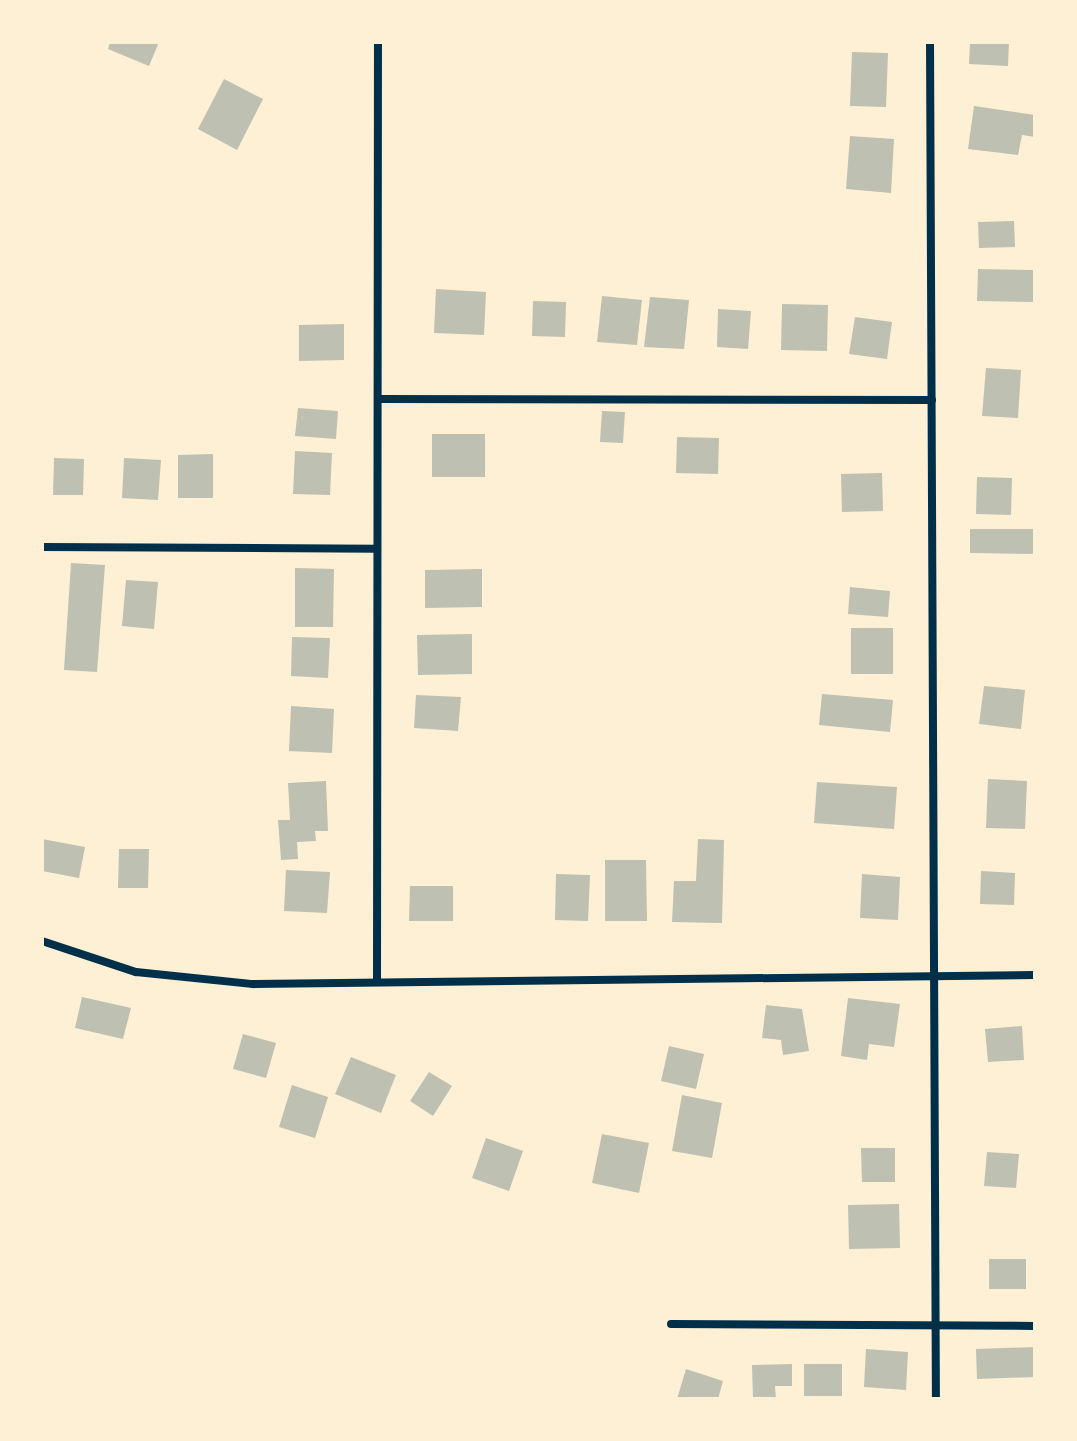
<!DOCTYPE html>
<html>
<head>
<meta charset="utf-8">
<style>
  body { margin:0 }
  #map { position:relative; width:1077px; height:1441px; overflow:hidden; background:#fdf0d5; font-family:Montserrat,sans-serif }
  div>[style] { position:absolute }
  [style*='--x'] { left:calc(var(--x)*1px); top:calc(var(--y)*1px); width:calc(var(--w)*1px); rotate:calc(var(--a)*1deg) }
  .building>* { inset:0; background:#bec0b2 }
  .minor>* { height:8px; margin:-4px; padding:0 4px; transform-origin:4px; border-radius:4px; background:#003049 }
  span { translate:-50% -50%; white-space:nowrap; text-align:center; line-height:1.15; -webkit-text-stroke:6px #fdf0d5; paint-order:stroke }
  .frame { position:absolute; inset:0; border:44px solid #fdf0d5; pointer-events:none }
</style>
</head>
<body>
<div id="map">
  <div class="building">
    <i style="clip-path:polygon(110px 42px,159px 42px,149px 66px,108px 49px)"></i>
    <i style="clip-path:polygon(970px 42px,1009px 42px,1008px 66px,969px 64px)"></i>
    <i style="clip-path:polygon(852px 52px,888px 53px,886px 107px,850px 106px)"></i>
    <i style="clip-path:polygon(224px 79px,263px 99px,237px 150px,198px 129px)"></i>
    <i style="clip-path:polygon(974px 106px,1035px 115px,1035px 137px,1022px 135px,1018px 155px,968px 149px)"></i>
    <i style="clip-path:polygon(850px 136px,894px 139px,891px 193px,846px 189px)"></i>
    <i style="clip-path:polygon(1014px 221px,1015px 247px,979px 248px,978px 222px)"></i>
    <i style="clip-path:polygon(978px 269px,1035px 270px,1035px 302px,977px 301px)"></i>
    <i style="clip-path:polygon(436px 289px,486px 292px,484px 335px,434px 333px)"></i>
    <i style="clip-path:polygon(602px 296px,642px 300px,637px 345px,597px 342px)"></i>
    <i style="clip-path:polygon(650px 297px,689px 300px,684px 349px,644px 347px)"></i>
    <i style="clip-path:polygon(533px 301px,566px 302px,565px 337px,532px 336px)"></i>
    <i style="clip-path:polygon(782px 304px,828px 305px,827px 351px,781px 350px)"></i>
    <i style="clip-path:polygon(718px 309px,751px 311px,748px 349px,717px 347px)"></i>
    <i style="clip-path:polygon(855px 317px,892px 322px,887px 359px,849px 354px)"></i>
    <i style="clip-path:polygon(344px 324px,344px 360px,299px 361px,299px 325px)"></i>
    <i style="clip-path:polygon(986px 368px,1021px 370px,1018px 418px,982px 416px)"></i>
    <i style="clip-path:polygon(298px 408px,338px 411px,336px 439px,295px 436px)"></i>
    <i style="clip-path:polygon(602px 411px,625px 412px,623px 443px,600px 442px)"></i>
    <i style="clip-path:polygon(432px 434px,485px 434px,485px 477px,432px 477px)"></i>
    <i style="clip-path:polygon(677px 437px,719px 438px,718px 474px,676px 473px)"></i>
    <i style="clip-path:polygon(295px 451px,332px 453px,330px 495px,293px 494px)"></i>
    <i style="clip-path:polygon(213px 454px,213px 498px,178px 498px,178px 455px)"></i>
    <i style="clip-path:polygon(54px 458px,84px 459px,83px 495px,53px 495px)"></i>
    <i style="clip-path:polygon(124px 458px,161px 460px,158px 500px,122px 498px)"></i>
    <i style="clip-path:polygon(882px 473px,883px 511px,842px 512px,841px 474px)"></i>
    <i style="clip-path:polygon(977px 477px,1012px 478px,1011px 515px,976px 514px)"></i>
    <i style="clip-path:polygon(970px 529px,1035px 529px,1035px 554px,970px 553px)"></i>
    <i style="clip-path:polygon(71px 563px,105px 565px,97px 672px,64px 670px)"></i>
    <i style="clip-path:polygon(295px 568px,334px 569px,333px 627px,295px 627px)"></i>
    <i style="clip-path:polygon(482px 569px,482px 607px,425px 608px,425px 570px)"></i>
    <i style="clip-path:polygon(126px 580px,158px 582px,154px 629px,122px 626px)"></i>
    <i style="clip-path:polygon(850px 587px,890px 591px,888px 617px,848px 614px)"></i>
    <i style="clip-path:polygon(851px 628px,893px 628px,893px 674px,851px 674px)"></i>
    <i style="clip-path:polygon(472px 634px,472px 674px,418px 675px,417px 635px)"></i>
    <i style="clip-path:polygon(292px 637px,330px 638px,328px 678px,291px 676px)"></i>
    <i style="clip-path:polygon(984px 686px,1025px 690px,1021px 729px,979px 724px)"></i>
    <i style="clip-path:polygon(822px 694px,893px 700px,890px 732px,819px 725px)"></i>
    <i style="clip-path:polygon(416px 695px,461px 697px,458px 731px,414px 728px)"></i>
    <i style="clip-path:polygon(291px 706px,334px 709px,332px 753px,289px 751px)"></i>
    <i style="clip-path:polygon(988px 779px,1027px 781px,1025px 829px,986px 828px)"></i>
    <i style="clip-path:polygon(326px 781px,328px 831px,315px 831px,316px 841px,297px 842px,298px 859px,281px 860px,278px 820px,290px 820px,288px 783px)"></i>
    <i style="clip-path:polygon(817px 782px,897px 787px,894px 829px,814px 823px)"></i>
    <i style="clip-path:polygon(42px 839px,85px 847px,79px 878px,42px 871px)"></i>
    <i style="clip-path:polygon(698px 839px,724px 840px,722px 923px,672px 922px,674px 881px,696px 881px)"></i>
    <i style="clip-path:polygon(119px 849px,149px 849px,148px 888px,118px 888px)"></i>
    <i style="clip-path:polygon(605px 860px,646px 860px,647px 921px,605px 921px)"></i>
    <i style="clip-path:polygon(286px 870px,330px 872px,327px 913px,284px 911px)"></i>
    <i style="clip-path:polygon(981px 871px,1015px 873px,1014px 905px,980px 904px)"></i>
    <i style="clip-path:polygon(556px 874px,590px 875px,588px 921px,555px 920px)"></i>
    <i style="clip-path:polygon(862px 874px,900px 877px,898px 920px,860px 918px)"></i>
    <i style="clip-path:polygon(410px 886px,453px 886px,453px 921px,409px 921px)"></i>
    <i style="clip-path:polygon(82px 997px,131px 1008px,123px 1039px,75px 1028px)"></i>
    <i style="clip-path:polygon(848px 998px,900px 1004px,894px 1047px,869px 1044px,867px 1060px,841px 1056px)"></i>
    <i style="clip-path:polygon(766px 1005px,802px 1009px,809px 1051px,783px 1055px,781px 1040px,762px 1038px)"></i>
    <i style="clip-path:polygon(1022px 1026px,1024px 1060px,988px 1062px,985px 1029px)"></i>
    <i style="clip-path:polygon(243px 1034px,276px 1043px,266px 1078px,233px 1069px)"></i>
    <i style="clip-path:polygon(669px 1046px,704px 1054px,696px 1089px,661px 1081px)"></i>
    <i style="clip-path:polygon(351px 1057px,396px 1075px,381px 1113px,335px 1094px)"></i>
    <i style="clip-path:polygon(429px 1072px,452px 1086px,433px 1116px,410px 1101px)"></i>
    <i style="clip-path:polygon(292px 1085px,328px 1097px,315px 1138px,279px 1127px)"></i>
    <i style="clip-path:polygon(682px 1095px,722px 1103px,712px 1158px,672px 1151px)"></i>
    <i style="clip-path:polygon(602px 1134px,649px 1143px,639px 1193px,592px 1183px)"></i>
    <i style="clip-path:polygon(486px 1138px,523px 1151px,509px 1191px,472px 1178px)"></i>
    <i style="clip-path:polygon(861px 1148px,895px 1148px,895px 1182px,862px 1182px)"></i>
    <i style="clip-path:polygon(987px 1152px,1019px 1154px,1016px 1188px,984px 1186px)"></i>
    <i style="clip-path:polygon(899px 1204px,900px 1248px,849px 1249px,848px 1205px)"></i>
    <i style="clip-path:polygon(989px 1259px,1026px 1259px,1026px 1289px,989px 1289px)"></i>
    <i style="clip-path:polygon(1035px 1347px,1035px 1377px,977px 1379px,976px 1349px)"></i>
    <i style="clip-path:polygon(866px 1349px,908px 1352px,906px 1390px,864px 1387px)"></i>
    <i style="clip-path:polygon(792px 1364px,792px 1386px,775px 1386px,776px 1399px,753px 1399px,752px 1365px)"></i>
    <i style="clip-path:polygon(804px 1364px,842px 1364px,842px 1396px,804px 1396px)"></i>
    <i style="clip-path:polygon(686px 1369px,723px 1381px,718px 1399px,677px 1399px)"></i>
  </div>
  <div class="minor">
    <i style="--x:930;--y:42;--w:1357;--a:89.75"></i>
    <i style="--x:378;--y:399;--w:554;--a:0.1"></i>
    <i style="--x:42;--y:547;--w:335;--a:0.3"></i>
    <i style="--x:42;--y:941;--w:99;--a:18.3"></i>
    <i style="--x:136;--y:972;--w:118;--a:5.9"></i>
    <i style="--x:253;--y:984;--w:782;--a:-0.66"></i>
    <i style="--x:377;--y:982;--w:940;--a:-89.94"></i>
    <i style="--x:671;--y:1324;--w:364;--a:0.3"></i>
  </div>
  <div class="frame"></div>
</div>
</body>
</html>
